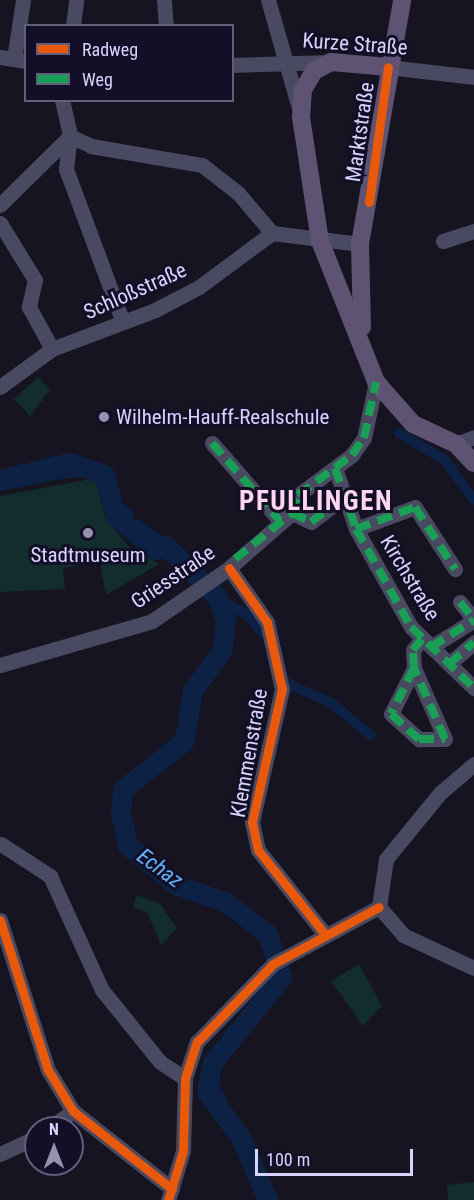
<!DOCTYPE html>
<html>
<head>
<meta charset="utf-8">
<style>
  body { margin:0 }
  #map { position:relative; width:474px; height:1200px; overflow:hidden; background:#161421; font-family:"Roboto Condensed",sans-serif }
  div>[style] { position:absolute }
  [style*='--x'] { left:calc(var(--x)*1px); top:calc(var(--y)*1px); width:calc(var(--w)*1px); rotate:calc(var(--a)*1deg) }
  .green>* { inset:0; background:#132c2d }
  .stream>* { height:3px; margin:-1.5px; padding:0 1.5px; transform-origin:1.5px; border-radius:1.5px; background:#0d2144 }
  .canal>* { height:10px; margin:-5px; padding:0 5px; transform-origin:5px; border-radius:5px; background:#0d2144 }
  .river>* { height:20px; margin:-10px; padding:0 10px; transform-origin:10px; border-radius:10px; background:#0d2144 }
  .minor>* { height:15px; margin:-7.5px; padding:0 7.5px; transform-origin:7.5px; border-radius:7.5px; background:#4a4962 }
  .major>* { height:18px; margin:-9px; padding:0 9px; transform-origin:9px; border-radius:9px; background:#5e5373 }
  .quiet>* { height:8px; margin-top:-4px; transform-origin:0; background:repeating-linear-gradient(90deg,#1a9f57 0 15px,transparent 0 23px) }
  .cycleway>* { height:9px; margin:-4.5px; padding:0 4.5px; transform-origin:4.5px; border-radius:4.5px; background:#e8590c }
  .dots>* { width:16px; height:16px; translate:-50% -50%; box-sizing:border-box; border:3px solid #130f26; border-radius:50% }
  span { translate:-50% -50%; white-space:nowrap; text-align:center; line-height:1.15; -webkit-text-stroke:6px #130f26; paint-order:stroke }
  .street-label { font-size:21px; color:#d9d4ff }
  .poi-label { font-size:21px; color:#d9d4ff }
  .left { translate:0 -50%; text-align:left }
  .water-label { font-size:22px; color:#62b6ff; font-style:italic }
  .district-label { font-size:27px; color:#ffd6f0; font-weight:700; letter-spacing:1.5px }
  .legend { position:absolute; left:24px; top:24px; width:210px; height:78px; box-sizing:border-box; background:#130f26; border:2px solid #625e7d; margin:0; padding:8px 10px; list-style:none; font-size:18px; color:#d9d4ff }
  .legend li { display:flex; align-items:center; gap:12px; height:30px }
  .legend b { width:30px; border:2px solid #625e7d }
  .north { position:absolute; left:24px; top:1116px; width:60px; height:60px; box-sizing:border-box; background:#130f26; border:2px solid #625e7d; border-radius:50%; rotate:0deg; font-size:16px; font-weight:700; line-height:24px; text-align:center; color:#d9d4ff }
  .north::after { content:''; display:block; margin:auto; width:21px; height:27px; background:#9591b1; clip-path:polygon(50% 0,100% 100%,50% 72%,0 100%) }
  .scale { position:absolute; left:255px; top:1149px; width:158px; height:27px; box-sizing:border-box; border:3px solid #d9d4ff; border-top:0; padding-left:8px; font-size:18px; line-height:21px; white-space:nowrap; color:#d9d4ff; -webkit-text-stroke:4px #130f26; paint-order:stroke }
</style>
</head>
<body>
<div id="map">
  <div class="green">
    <i style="clip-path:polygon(38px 377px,50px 390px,30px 416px,14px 399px)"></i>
    <i style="clip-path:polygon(96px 478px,105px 518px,130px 548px,159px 564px,106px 595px,100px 562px,63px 568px,65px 589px,0 592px,0 496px)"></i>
    <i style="clip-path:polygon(137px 895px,160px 904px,177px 928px,161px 945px,147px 912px,133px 908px)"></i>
    <i style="clip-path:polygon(359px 964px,382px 1006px,363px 1026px,331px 981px)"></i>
    <i style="clip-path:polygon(474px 1182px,474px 1200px,448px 1200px,447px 1185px)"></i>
  </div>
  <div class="stream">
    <i style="--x:0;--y:489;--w:65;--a:-11.5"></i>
    <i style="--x:64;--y:476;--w:41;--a:-1.4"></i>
    <i style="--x:211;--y:1071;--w:46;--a:64"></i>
    <i style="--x:231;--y:1112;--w:11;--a:100"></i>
  </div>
  <div class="canal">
    <i style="--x:399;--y:433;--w:53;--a:30.4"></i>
    <i style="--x:445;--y:460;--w:49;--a:54.1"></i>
    <i style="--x:116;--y:504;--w:16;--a:40"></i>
    <i style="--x:137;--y:524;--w:36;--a:37"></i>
    <i style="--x:218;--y:598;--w:32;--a:30"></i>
    <i style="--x:246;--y:614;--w:27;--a:48"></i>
    <i style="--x:280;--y:672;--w:14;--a:56"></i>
    <i style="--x:288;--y:684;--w:48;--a:23.4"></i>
    <i style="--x:332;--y:703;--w:50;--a:40.1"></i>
  </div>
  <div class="river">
    <i style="--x:0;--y:480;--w:72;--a:-13.7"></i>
    <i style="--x:70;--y:463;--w:37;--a:19"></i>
    <i style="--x:105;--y:475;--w:43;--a:75.3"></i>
    <i style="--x:116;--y:517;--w:52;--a:39.5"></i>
    <i style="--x:156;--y:550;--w:11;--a:-22"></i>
    <i style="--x:166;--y:546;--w:74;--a:45"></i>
    <i style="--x:218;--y:598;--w:23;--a:70"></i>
    <i style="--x:226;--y:620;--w:30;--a:96"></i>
    <i style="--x:223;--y:650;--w:51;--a:126.2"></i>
    <i style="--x:193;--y:691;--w:51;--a:99.1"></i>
    <i style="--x:185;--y:741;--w:79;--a:141.7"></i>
    <i style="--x:123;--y:790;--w:23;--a:95"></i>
    <i style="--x:121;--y:813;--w:34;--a:78"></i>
    <i style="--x:128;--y:846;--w:62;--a:39.1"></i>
    <i style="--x:176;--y:885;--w:54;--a:19.4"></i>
    <i style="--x:227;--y:903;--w:51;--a:37.1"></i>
    <i style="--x:268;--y:934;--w:46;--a:72.3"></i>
    <i style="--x:282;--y:978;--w:109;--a:129.1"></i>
    <i style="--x:213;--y:1063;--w:30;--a:102"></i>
    <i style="--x:207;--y:1092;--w:57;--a:53.5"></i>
    <i style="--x:241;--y:1138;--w:68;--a:66.5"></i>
  </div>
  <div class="minor">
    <i style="--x:164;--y:0;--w:26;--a:86"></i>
    <i style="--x:268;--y:0;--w:112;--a:74"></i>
    <i style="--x:73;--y:26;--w:26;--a:-83"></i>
    <i style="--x:0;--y:57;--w:26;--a:9"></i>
    <i style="--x:14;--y:59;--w:60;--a:-81.3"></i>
    <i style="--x:232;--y:65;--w:99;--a:-1.7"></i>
    <i style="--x:388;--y:67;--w:87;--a:6.6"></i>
    <i style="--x:62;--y:100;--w:37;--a:77"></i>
    <i style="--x:70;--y:136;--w:33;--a:97"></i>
    <i style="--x:66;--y:169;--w:163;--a:69.6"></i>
    <i style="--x:70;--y:136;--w:23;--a:25"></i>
    <i style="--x:91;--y:146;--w:113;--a:9.7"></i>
    <i style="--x:202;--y:165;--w:46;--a:37.9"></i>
    <i style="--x:238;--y:193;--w:52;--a:49.6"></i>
    <i style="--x:0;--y:205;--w:98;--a:-44.6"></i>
    <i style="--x:0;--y:223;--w:67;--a:58.4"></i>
    <i style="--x:35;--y:280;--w:28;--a:103"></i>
    <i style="--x:29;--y:307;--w:48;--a:61.3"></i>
    <i style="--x:272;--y:233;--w:89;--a:7.1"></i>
    <i style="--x:443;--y:241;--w:33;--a:-18"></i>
    <i style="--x:0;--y:387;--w:64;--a:-36.2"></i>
    <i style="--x:52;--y:349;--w:110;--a:-20.7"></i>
    <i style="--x:155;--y:310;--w:50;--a:-27.6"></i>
    <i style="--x:199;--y:287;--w:91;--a:-36.5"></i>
    <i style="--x:212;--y:443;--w:103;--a:48.9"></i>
    <i style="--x:456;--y:444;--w:19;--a:-21"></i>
    <i style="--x:335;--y:468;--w:65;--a:71"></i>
    <i style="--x:356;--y:529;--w:112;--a:60.7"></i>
    <i style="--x:411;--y:627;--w:88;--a:44.1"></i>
    <i style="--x:292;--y:513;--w:21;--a:25"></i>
    <i style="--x:311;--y:522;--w:40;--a:-37"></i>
    <i style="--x:356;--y:529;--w:63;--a:-20.4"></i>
    <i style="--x:415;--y:507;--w:74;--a:57.2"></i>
    <i style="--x:229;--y:568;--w:66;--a:54.9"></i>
    <i style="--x:267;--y:622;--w:69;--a:77.4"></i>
    <i style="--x:282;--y:689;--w:136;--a:102.7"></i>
    <i style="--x:252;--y:822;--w:29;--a:78"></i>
    <i style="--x:258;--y:850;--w:106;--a:51.5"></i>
    <i style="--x:460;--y:602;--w:23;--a:52"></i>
    <i style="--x:431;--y:647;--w:51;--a:-32.1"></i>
    <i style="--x:449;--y:664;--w:33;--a:-41"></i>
    <i style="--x:0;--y:665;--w:158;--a:-16.1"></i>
    <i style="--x:152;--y:621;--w:93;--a:-34.5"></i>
    <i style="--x:229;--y:568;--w:84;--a:-41.1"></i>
    <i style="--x:292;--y:513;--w:19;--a:-72"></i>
    <i style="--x:298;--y:495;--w:67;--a:-36.5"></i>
    <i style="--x:352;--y:455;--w:21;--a:-55"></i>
    <i style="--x:364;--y:438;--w:57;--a:-77.9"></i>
    <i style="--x:414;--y:668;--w:51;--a:116.6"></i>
    <i style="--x:391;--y:714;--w:38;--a:42"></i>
    <i style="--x:419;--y:739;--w:26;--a:0"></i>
    <i style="--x:445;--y:739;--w:77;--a:-113.6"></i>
    <i style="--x:414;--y:668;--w:18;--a:-93"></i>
    <i style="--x:413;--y:650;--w:14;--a:-51"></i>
    <i style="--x:474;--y:764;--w:45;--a:139.5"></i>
    <i style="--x:440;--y:793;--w:85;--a:129.3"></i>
    <i style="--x:386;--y:859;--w:49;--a:98.3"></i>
    <i style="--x:379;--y:907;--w:37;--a:49"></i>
    <i style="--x:403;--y:935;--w:78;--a:24.9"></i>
    <i style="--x:1;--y:844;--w:59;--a:33.1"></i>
    <i style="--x:50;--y:876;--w:125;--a:65.5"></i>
    <i style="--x:102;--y:990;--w:92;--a:51.1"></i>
    <i style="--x:160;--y:1062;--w:30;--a:33"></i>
    <i style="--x:0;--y:920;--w:157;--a:72.3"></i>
    <i style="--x:48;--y:1070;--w:48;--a:58.6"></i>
    <i style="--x:73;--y:1111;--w:126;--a:38.2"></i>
    <i style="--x:49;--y:1128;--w:29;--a:-35"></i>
    <i style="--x:0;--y:1154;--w:40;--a:-25"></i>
    <i style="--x:168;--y:1200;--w:51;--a:-73"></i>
    <i style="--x:183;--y:1151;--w:73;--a:-88.4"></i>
    <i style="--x:185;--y:1078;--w:38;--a:-72"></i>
    <i style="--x:197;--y:1042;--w:109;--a:-45.7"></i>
    <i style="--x:273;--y:964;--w:120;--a:-28.3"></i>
  </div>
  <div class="major">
    <i style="--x:388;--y:67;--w:57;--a:-175"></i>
    <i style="--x:331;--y:62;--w:19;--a:152"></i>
    <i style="--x:314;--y:71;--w:22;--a:120"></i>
    <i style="--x:303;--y:90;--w:27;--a:94"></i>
    <i style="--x:301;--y:117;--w:125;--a:81.3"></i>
    <i style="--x:320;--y:241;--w:152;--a:68.3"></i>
    <i style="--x:376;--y:382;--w:56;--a:48.6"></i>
    <i style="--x:413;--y:424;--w:47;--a:24.9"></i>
    <i style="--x:456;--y:444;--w:26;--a:47"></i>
    <i style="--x:362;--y:327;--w:83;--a:-91.4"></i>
    <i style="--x:360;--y:244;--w:248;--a:-80.2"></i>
  </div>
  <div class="quiet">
    <i style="--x:212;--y:443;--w:103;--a:48.9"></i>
    <i style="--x:335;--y:468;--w:65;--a:71"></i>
    <i style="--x:356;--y:529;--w:112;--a:60.7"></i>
    <i style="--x:411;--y:627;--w:88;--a:44.1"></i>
    <i style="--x:292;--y:513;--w:21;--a:25"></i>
    <i style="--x:311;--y:522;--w:40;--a:-37"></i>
    <i style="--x:356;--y:529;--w:63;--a:-20.4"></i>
    <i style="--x:415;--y:507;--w:74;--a:57.2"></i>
    <i style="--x:235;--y:559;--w:73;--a:-38.9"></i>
    <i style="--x:292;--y:513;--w:19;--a:-72"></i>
    <i style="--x:298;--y:495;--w:67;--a:-36.5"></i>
    <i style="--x:352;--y:455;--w:21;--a:-55"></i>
    <i style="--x:364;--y:438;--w:57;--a:-77.9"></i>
    <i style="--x:460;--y:602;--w:23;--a:52"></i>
    <i style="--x:431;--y:647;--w:51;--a:-32.1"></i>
    <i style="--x:449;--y:664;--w:33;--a:-41"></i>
    <i style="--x:414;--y:668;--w:51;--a:116.6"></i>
    <i style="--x:391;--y:714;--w:38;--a:42"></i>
    <i style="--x:419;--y:739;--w:26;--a:0"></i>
    <i style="--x:445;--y:739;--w:77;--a:-113.6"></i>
    <i style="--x:414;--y:668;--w:18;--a:-93"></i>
    <i style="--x:413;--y:650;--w:14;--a:-51"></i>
  </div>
  <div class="cycleway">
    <i style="--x:369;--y:202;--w:136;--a:-82"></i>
    <i style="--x:229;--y:568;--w:66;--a:54.9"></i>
    <i style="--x:267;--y:622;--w:69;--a:77.4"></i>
    <i style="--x:282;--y:689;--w:136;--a:102.7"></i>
    <i style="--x:252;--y:822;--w:29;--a:78"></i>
    <i style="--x:258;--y:850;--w:106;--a:51.5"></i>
    <i style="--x:0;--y:920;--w:157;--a:72.3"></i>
    <i style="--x:48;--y:1070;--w:48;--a:58.6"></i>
    <i style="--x:73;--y:1111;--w:126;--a:38.2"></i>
    <i style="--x:168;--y:1200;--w:51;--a:-73"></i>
    <i style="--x:183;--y:1151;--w:73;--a:-88.4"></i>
    <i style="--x:185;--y:1078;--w:38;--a:-72"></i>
    <i style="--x:197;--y:1042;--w:109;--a:-45.7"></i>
    <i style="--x:273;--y:964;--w:120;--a:-28.3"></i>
  </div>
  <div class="dots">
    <i style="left:104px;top:417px;background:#9591b1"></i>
    <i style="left:88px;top:533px;background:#9591b1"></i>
  </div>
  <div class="street-label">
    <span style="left:355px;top:44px;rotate:4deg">Kurze Straße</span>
    <span style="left:360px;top:132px;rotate:-82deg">Marktstraße</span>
    <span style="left:135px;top:291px;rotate:-24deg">Schloßstraße</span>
    <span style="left:173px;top:577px;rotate:-34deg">Griesstraße</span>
    <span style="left:410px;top:578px;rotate:59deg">Kirchstraße</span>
    <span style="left:249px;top:753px;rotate:-80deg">Klemmenstraße</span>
  </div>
  <div class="poi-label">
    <span class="left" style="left:116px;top:417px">Wilhelm-Hauff-Realschule</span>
    <span style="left:88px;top:555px">Stadtmuseum</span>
  </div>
  <div class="water-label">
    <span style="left:160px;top:868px;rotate:36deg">Echaz</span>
  </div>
  <div class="district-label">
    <span style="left:316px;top:502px">PFULLINGEN</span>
  </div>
  <ul class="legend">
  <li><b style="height:8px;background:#e8590c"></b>Radweg</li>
  <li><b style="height:8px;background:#1a9f57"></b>Weg</li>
  </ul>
  <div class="north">N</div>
  <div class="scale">100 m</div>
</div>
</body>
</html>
